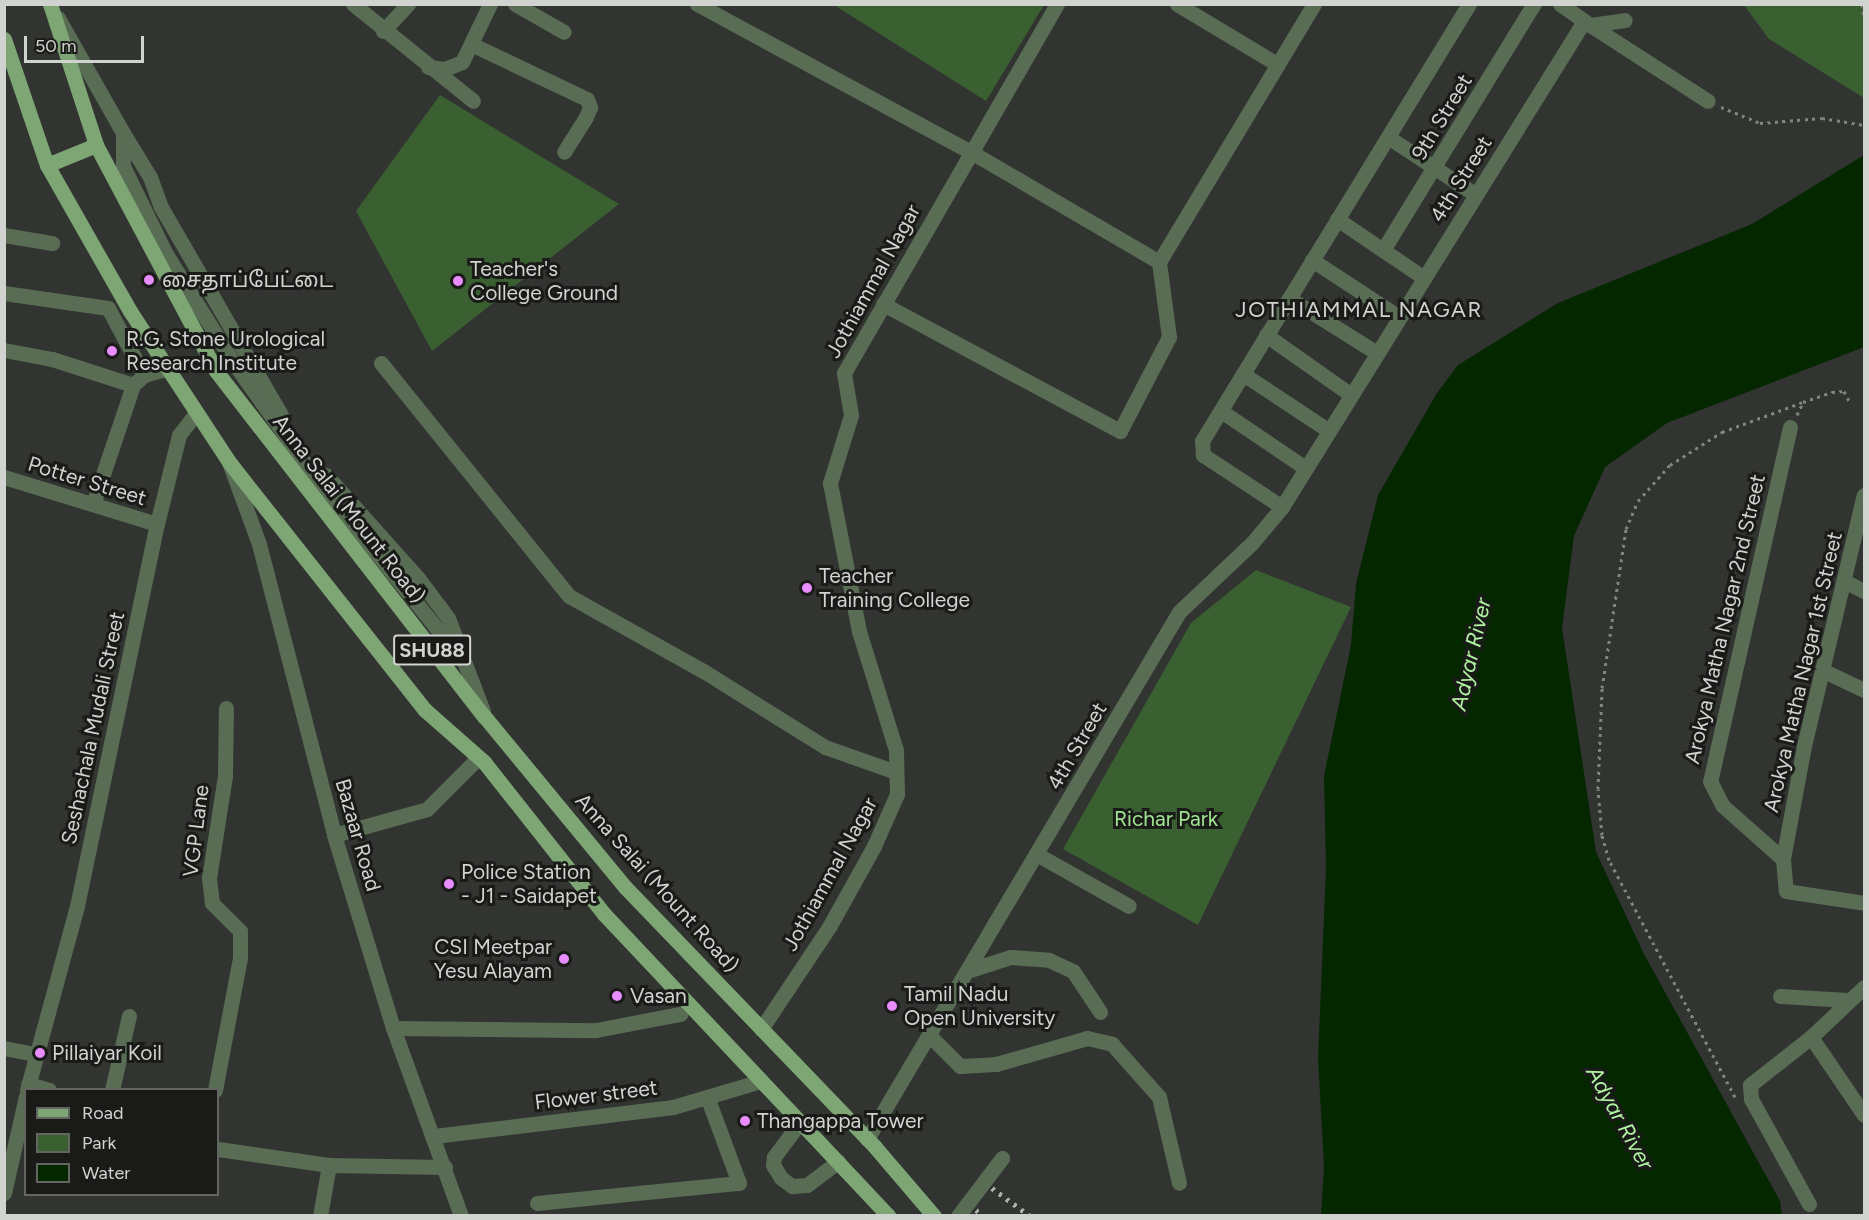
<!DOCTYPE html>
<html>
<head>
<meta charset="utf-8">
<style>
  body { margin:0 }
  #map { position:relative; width:1869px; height:1220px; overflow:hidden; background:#313430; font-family:Figtree,"Noto Sans Tamil",sans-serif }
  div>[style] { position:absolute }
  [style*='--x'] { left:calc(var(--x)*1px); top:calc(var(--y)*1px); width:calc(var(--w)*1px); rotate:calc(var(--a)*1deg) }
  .green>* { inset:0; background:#3a6031 }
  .water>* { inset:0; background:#052700 }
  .path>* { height:3px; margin-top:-1.5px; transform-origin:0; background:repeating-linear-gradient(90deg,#828481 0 3px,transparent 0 7.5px) }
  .minor>* { height:15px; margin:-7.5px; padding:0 7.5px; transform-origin:7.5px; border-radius:7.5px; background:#596d55 }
  .major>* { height:15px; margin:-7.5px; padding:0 7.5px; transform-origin:7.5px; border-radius:7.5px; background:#7da674 }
  .rail>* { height:4.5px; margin-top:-2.25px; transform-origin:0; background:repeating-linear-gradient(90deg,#adafac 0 3px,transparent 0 9px) }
  .dots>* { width:16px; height:16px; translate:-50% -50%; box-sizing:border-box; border:3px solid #1a1b19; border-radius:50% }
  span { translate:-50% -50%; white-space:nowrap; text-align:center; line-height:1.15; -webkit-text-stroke:6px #1a1b19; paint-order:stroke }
  .shield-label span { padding:2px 4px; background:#1a1b19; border:2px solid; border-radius:4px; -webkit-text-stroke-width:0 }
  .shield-label { font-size:20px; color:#d1d3d0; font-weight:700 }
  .street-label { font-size:21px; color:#d1d3d0 }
  .poi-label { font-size:21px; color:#d1d3d0 }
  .left { translate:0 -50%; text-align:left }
  .right { translate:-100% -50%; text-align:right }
  .park-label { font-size:21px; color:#a0e392 }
  .neighbourhood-label { font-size:22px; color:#d1d3d0; letter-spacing:1.5px }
  .water-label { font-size:22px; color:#aff2a0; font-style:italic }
  .frame { position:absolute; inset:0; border:6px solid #d1d3d0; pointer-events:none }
  .legend { position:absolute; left:24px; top:1088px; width:195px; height:108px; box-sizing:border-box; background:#1a1b19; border:2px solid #636562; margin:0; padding:8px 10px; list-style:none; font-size:18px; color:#d1d3d0 }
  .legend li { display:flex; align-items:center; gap:12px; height:30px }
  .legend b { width:30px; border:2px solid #636562 }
  .scale { position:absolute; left:24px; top:36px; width:120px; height:27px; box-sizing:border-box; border:3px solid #d1d3d0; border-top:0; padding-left:8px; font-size:18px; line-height:21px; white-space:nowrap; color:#d1d3d0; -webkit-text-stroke:4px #1a1b19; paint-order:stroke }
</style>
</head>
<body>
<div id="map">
  <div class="green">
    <i style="clip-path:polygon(834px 5px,1044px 5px,986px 101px)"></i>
    <i style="clip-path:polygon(1744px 5px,1864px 5px,1864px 98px,1769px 39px)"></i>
    <i style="clip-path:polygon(440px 95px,619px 204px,432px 351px,356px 211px)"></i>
    <i style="clip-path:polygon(1256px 570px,1351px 607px,1198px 925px,1063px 849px,1191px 623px)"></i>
  </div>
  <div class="water">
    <i style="clip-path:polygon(1864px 155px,1864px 347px,1667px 423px,1605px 467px,1574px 536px,1562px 628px,1596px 852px,1644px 954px,1780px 1201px,1782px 1215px,1321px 1215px,1324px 1167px,1318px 1059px,1326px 868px,1324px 776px,1351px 645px,1356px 584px,1378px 495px,1437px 393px,1458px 365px,1558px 303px,1752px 224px)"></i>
  </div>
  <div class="path">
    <i style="--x:1862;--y:4;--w:14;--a:82"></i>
    <i style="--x:1721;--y:107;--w:42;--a:22.3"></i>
    <i style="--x:1760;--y:123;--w:62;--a:-4.6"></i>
    <i style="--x:1822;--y:118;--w:43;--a:9.5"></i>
    <i style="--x:1797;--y:415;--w:14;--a:-65"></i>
    <i style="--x:1803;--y:402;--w:31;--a:-19"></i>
    <i style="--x:1832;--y:392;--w:12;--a:-5"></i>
    <i style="--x:1844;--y:391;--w:13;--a:63"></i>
    <i style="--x:1735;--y:1097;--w:268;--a:-118"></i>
    <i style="--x:1609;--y:860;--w:26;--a:-106"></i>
    <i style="--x:1602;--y:835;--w:46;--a:-95"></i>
    <i style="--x:1598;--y:789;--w:101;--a:-87.7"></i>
    <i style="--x:1602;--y:688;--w:161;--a:-81.4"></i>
    <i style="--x:1626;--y:529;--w:30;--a:-67"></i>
    <i style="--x:1638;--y:501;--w:48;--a:-48.4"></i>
    <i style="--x:1670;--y:465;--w:62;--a:-32.4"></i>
    <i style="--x:1722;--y:432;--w:86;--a:-20.3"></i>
  </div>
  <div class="minor">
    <i style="--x:353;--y:4;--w:154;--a:38.9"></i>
    <i style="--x:515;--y:4;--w:56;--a:29.7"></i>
    <i style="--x:697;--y:4;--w:311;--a:28.4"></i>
    <i style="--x:971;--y:152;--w:218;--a:30.3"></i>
    <i style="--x:1177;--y:4;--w:117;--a:31"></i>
    <i style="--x:1560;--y:4;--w:29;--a:35"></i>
    <i style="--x:58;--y:18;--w:132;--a:60.5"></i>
    <i style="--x:123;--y:133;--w:33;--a:90"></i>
    <i style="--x:123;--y:166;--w:98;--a:64"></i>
    <i style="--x:166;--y:254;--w:127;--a:58.2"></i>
    <i style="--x:233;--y:362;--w:138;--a:54.5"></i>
    <i style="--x:313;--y:474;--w:243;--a:51.3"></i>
    <i style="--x:465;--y:664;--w:50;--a:69"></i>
    <i style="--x:1590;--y:25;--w:140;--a:32.8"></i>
    <i style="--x:383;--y:31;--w:37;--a:-47"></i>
    <i style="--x:471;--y:44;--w:128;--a:25.4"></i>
    <i style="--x:587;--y:99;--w:9;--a:69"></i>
    <i style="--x:590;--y:107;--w:11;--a:112"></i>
    <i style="--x:586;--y:117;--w:41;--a:122.2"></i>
    <i style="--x:428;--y:67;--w:16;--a:7"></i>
    <i style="--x:444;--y:69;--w:19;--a:-21"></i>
    <i style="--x:462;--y:62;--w:64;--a:-64.2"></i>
    <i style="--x:123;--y:133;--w:52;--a:58.5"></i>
    <i style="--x:150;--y:177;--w:32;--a:70"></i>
    <i style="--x:161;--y:207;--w:240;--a:60"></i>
    <i style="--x:1388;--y:137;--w:105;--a:33.4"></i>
    <i style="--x:1337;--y:219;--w:105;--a:34.1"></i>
    <i style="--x:4;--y:235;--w:49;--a:9.5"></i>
    <i style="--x:1383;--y:250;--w:289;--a:-58.5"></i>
    <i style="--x:1312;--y:260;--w:104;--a:33.2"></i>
    <i style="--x:4;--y:293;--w:105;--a:8.2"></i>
    <i style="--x:108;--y:308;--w:76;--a:61.8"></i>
    <i style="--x:1289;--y:298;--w:104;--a:32"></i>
    <i style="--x:883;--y:304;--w:269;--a:28.2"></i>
    <i style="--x:1120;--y:431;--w:106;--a:-62.5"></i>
    <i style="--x:1169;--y:337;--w:76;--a:-97.6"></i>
    <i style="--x:1159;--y:262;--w:301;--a:-59"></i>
    <i style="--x:1266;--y:335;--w:104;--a:35.2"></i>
    <i style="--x:4;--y:350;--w:49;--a:10.6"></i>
    <i style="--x:52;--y:359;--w:85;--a:17.8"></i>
    <i style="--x:133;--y:385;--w:15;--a:-42"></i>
    <i style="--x:144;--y:375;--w:22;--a:-16"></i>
    <i style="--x:381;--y:363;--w:299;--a:51.1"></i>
    <i style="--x:569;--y:596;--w:156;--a:29.2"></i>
    <i style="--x:705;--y:672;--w:142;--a:32"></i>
    <i style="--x:825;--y:747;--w:75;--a:19.4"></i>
    <i style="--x:1243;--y:374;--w:102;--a:33.4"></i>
    <i style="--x:1221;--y:411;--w:100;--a:34"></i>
    <i style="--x:1790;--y:427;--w:363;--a:102.7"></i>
    <i style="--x:1710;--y:781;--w:28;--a:63"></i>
    <i style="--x:1723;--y:806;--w:80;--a:41.5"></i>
    <i style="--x:1783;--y:859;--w:32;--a:85"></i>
    <i style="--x:1786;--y:891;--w:79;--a:8.7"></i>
    <i style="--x:230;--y:465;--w:84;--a:69.8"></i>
    <i style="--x:259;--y:544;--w:301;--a:75.5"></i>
    <i style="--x:334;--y:835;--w:202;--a:73"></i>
    <i style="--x:393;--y:1028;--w:200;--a:70.1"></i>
    <i style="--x:326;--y:475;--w:138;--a:48.2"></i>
    <i style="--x:418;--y:578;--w:50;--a:53.1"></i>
    <i style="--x:448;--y:618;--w:34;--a:69"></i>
    <i style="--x:4;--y:477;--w:160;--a:17.1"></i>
    <i style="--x:93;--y:504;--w:126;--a:-71.4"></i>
    <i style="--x:1282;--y:507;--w:95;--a:-146.6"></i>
    <i style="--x:1203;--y:455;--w:14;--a:-94"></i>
    <i style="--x:1202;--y:441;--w:512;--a:-58.58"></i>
    <i style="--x:1846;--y:582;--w:20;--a:27"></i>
    <i style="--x:1824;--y:671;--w:44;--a:25.4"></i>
    <i style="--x:334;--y:835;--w:97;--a:-15.6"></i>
    <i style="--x:427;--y:809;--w:71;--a:-45"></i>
    <i style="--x:1038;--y:855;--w:104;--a:29.3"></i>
    <i style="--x:1783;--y:859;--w:115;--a:-79.5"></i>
    <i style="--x:1804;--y:746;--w:258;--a:-76.6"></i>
    <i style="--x:970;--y:970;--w:42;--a:-18"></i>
    <i style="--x:1010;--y:957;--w:39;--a:4"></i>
    <i style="--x:1049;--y:960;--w:26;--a:25"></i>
    <i style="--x:1073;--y:971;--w:49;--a:56.6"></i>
    <i style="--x:1780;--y:996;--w:68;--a:3.4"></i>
    <i style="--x:393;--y:1028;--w:203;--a:0.6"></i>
    <i style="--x:596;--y:1030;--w:86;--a:-10.8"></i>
    <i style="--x:761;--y:1029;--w:123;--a:-56.3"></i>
    <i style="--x:829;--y:927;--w:93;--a:-60.9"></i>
    <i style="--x:874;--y:846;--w:57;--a:-66.1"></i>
    <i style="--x:897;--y:794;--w:44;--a:-91.3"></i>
    <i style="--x:896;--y:750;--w:125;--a:-107.3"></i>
    <i style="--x:859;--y:631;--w:151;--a:-101.1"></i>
    <i style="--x:830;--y:483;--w:71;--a:-72.8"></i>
    <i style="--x:851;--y:415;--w:43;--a:-99.5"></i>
    <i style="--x:844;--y:373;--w:426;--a:-60"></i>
    <i style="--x:931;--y:1037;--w:41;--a:45"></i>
    <i style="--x:960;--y:1066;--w:36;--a:-3"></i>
    <i style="--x:996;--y:1064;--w:95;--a:-15.9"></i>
    <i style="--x:1087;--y:1038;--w:26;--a:13"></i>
    <i style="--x:1112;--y:1044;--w:71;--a:48.4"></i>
    <i style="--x:1159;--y:1097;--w:88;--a:76.9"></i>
    <i style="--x:1811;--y:1037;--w:94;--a:55.8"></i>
    <i style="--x:4;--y:1048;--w:33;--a:11"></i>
    <i style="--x:28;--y:1084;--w:22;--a:16"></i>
    <i style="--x:27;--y:1090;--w:191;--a:-74.8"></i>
    <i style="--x:77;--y:906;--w:390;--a:-78.2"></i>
    <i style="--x:157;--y:524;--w:92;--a:-76.1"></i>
    <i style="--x:179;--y:435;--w:28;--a:-52"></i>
    <i style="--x:112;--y:1090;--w:76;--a:-77.1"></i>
    <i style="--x:215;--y:1090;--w:134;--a:-79.3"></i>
    <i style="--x:240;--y:958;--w:27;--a:-90"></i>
    <i style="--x:240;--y:931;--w:40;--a:-135"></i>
    <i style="--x:212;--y:903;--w:25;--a:-97"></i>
    <i style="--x:209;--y:878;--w:103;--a:-81.1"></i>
    <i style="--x:225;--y:776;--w:68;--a:-89.2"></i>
    <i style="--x:800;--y:1122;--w:44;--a:126.6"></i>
    <i style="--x:774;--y:1157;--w:8;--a:97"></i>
    <i style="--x:773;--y:1165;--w:15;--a:58"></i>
    <i style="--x:781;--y:1178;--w:14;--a:36"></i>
    <i style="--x:792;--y:1186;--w:15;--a:-4"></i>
    <i style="--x:807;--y:1185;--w:39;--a:-37"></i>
    <i style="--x:434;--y:1136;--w:241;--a:-6.9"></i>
    <i style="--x:673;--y:1107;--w:92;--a:-16.5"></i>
    <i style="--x:867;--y:1139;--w:612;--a:-59.37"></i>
    <i style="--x:1179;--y:612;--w:100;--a:-43.4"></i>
    <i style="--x:1252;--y:543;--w:47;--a:-50.2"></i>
    <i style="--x:1282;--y:507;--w:572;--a:-58.14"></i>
    <i style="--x:1584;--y:21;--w:7;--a:34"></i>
    <i style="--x:1590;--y:25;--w:35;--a:-8"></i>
    <i style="--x:218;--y:1149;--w:112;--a:8.2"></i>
    <i style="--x:329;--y:1165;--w:116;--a:1"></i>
    <i style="--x:4;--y:1193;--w:99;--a:-77.2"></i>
    <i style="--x:537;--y:1203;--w:203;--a:-5.7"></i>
    <i style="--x:739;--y:1183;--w:90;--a:-110.3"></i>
    <i style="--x:1809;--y:1204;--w:120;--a:-118.9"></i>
    <i style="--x:1751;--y:1099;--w:14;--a:-94"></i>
    <i style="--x:1750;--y:1085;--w:78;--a:-38.2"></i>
    <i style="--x:1811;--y:1037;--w:73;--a:-43.3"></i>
    <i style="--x:320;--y:1216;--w:52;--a:-80"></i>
    <i style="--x:958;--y:1216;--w:73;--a:-52.8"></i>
  </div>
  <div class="major">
    <i style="--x:50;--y:4;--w:148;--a:71.9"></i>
    <i style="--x:96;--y:145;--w:256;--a:62"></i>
    <i style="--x:216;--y:371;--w:437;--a:52.2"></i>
    <i style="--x:484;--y:716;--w:222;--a:50.5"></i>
    <i style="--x:625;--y:887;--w:361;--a:46.1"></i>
    <i style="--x:875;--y:1147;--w:91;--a:49.5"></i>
    <i style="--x:4;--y:39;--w:133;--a:71.2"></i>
    <i style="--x:47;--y:165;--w:168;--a:60.4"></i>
    <i style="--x:130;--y:311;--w:181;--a:56.7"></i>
    <i style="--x:229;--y:462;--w:316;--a:51.7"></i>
    <i style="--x:425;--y:710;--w:79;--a:41.4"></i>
    <i style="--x:484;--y:762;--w:194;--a:51.7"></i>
    <i style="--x:604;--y:914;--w:415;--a:46.7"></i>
    <i style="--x:47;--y:165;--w:53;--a:-22.2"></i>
  </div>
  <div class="rail">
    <i style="--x:992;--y:1188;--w:47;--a:36.4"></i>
    <i style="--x:976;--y:1210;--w:11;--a:34"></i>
  </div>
  <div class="dots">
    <i style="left:149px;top:280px;background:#e98dfe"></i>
    <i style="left:458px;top:281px;background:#e98dfe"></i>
    <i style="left:112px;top:351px;background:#e98dfe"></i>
    <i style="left:807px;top:588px;background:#e98dfe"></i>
    <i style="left:449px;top:884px;background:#e98dfe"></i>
    <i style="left:564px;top:959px;background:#e98dfe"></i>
    <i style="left:617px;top:996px;background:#e98dfe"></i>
    <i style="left:892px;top:1006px;background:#e98dfe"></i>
    <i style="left:40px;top:1053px;background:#e98dfe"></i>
    <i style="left:745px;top:1121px;background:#e98dfe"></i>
  </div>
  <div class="shield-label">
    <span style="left:432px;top:650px">SHU88</span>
  </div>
  <div class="street-label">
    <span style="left:1442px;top:117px;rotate:-59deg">9th Street</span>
    <span style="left:1461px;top:179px;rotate:-58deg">4th Street</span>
    <span style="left:873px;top:281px;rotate:-61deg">Jothiammal Nagar</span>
    <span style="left:87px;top:481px;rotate:17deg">Potter Street</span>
    <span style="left:349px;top:509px;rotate:52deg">Anna Salai (Mount Road)</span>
    <span style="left:1725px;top:619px;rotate:-77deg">Arokya Matha Nagar 2nd Street</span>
    <span style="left:1803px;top:672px;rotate:-77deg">Arokya Matha Nagar 1st Street</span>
    <span style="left:93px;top:728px;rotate:-78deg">Seshachala Mudali Street</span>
    <span style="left:1077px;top:746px;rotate:-60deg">4th Street</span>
    <span style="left:196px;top:831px;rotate:-83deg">VGP Lane</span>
    <span style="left:358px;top:835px;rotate:74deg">Bazaar Road</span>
    <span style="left:830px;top:874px;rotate:-61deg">Jothiammal Nagar</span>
    <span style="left:657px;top:883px;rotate:48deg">Anna Salai (Mount Road)</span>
    <span style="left:596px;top:1095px;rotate:-7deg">Flower street</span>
  </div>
  <div class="poi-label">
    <span class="left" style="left:470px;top:281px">Teacher's<br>College Ground</span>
    <span class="left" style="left:162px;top:280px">சைதாப்பேட்டை</span>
    <span class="left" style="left:126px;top:351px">R.G. Stone Urological<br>Research Institute</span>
    <span class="left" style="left:819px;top:588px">Teacher<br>Training College</span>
    <span class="left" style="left:461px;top:884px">Police Station<br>- J1 - Saidapet</span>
    <span class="right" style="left:552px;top:959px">CSI Meetpar<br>Yesu Alayam</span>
    <span class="left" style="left:904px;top:1006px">Tamil Nadu<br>Open University</span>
    <span class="left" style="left:630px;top:996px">Vasan</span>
    <span class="left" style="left:52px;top:1053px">Pillaiyar Koil</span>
    <span class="left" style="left:757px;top:1121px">Thangappa Tower</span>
  </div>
  <div class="park-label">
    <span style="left:1166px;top:819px">Richar Park</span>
  </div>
  <div class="neighbourhood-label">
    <span style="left:1359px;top:310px">JOTHIAMMAL NAGAR</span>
  </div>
  <div class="water-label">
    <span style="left:1471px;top:654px;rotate:-77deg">Adyar River</span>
    <span style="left:1620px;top:1118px;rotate:61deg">Adyar River</span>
  </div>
  <div class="frame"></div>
  <ul class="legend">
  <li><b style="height:8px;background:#7da674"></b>Road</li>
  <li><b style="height:16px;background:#3a6031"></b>Park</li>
  <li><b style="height:16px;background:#052700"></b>Water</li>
  </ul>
  <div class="scale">50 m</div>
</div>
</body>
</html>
